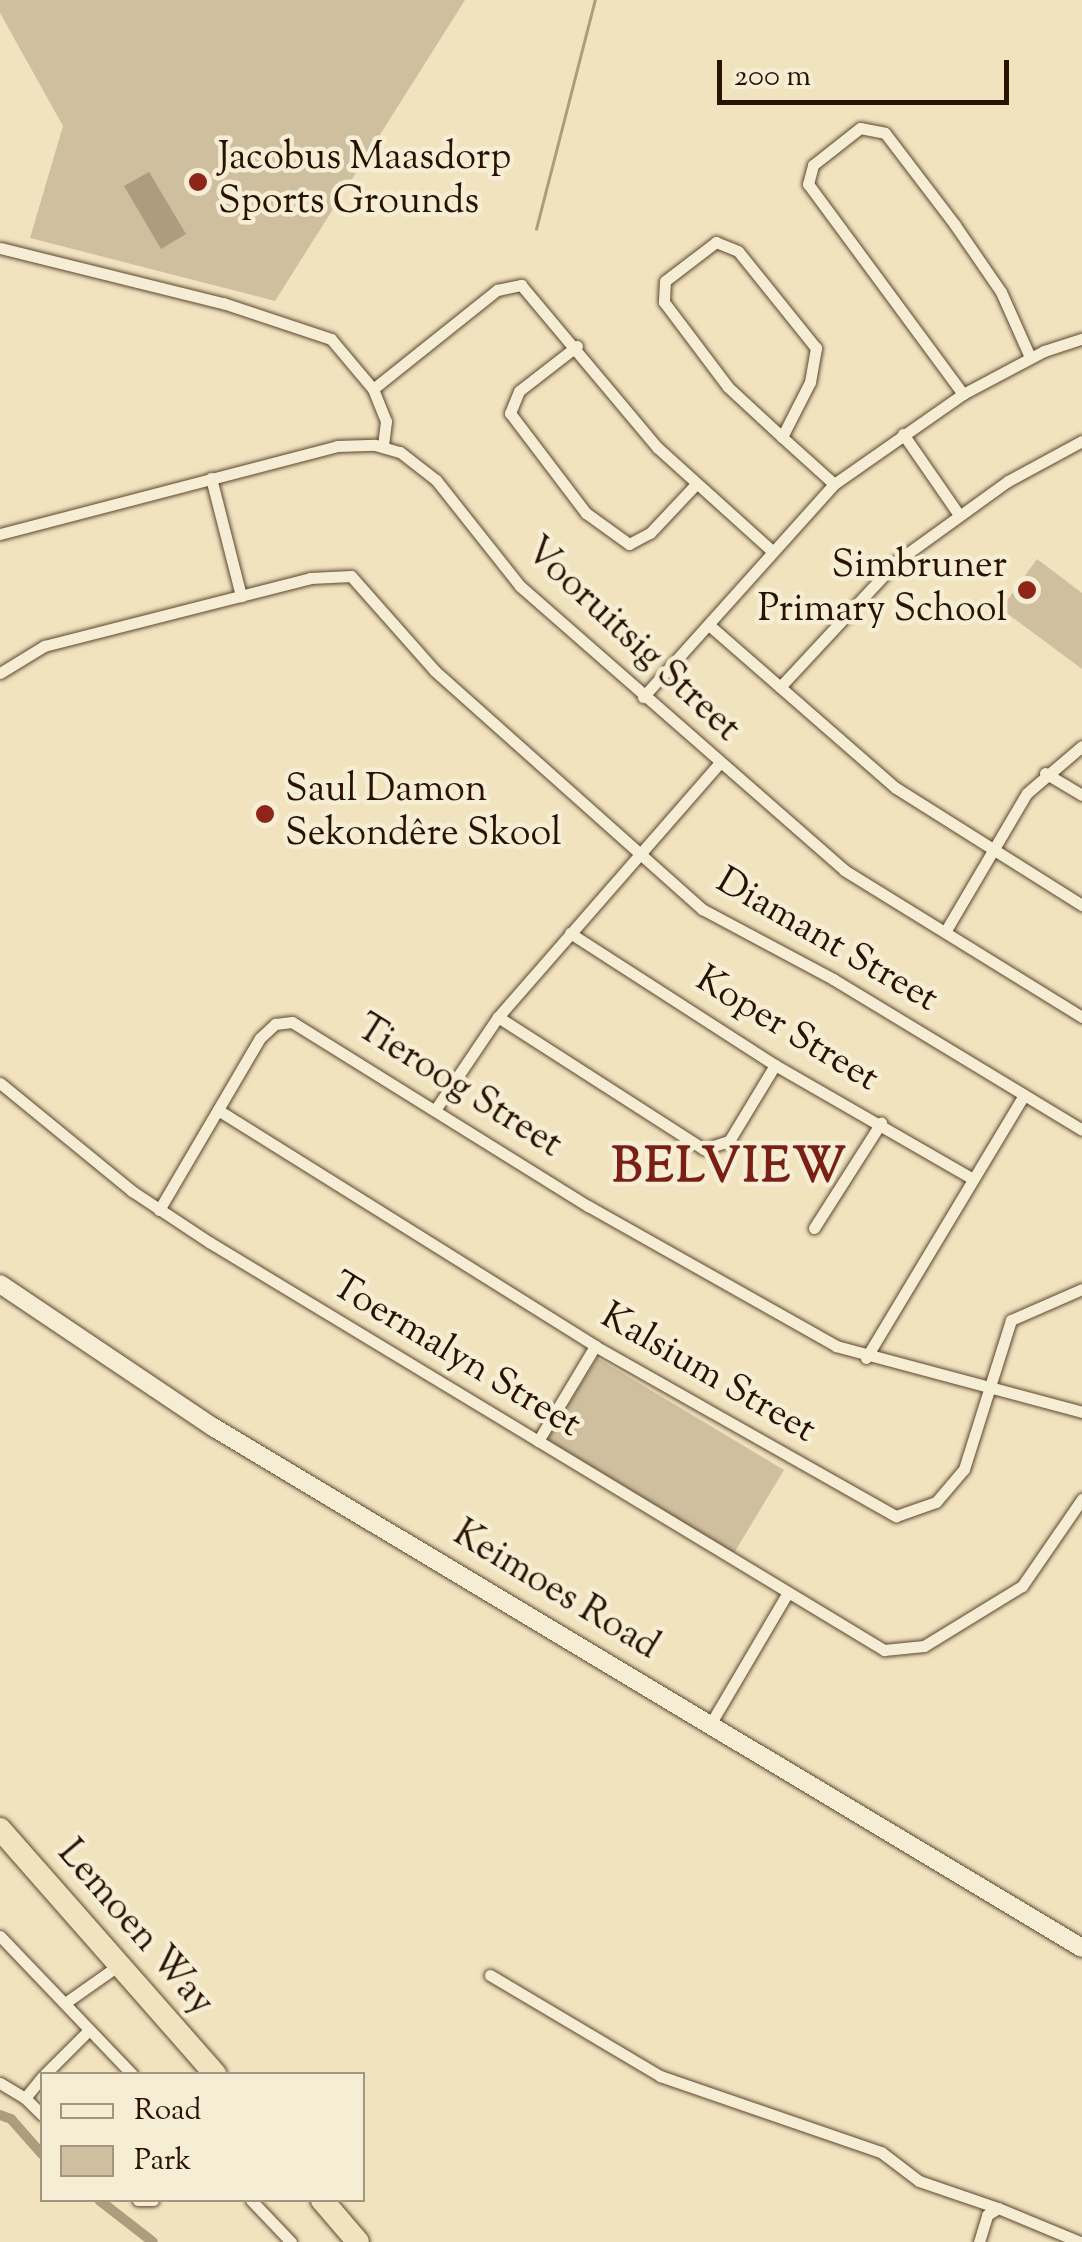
<!DOCTYPE html>
<html>
<head>
<meta charset="utf-8">
<style>
  body { margin:0 }
  #map { position:relative; width:1082px; height:2242px; overflow:hidden; background:#f1e3be; font-family:"Sorts Mill Goudy",serif }
  div>[style] { position:absolute }
  [style*='--x'] { left:calc(var(--x)*1px); top:calc(var(--y)*1px); width:calc(var(--w)*1px); rotate:calc(var(--a)*1deg) }
  .green>* { inset:0; background:#cfbf9e }
  .water>* { inset:0; background:#ad9c7d }
  .stream>* { height:2.5px; margin:-1.25px; padding:0 1.25px; transform-origin:1.25px; border-radius:1.25px; background:#ad9c7d }
  .canal>* { height:10px; margin:-5px; padding:0 5px; transform-origin:5px; border-radius:5px; background:#ad9c7d }
  .roads { filter:drop-shadow(0 0 2px #5c4630) drop-shadow(0 0 2px #5c4630) }
  .street>* { height:11px; margin:-5.5px; padding:0 5.5px; transform-origin:5.5px; border-radius:5.5px; background:#f6edd5 }
  .secondary>* { height:18px; margin:-9px; padding:0 9px; transform-origin:9px; border-radius:9px; background:#f6edd5 }
  .highway>* { height:22px; margin:-11px; padding:0 11px; transform-origin:11px; border-radius:11px; background:#f1e3be }
  .dots>* { width:28px; height:28px; translate:-50% -50%; box-sizing:border-box; border:5px solid #f6edd5; border-radius:50% }
  span { translate:-50% -50%; white-space:nowrap; text-align:center; line-height:1.15; -webkit-text-stroke:9px #f6edd5; paint-order:stroke }
  .poi-label { font-size:38px; color:#2a1200 }
  .left { translate:0 -50%; text-align:left }
  .right { translate:-100% -50%; text-align:right }
  .street-label { font-size:38px; color:#2a1200 }
  .district-label { font-size:48px; color:#7a1f14; font-weight:700; letter-spacing:2.5px }
  .legend { position:absolute; left:40px; top:2072px; width:325px; height:130px; box-sizing:border-box; background:#f6edd5; border:2px solid #a49580; margin:0; padding:12px 18px; list-style:none; font-size:30px; color:#2a1200 }
  .legend li { display:flex; align-items:center; gap:20px; height:50px }
  .legend b { width:50px; border:2px solid #a49580 }
  .scale { position:absolute; left:717px; top:60px; width:292px; height:45px; box-sizing:border-box; border:5px solid #2a1200; border-top:0; padding-left:12px; font-size:30px; line-height:35px; white-space:nowrap; color:#2a1200; -webkit-text-stroke:8px #f6edd5; paint-order:stroke }
</style>
</head>
<body>
<div id="map">
  <div class="green">
    <i style="clip-path:polygon(0 0,465px 0,275px 301px,30px 238px,63px 126px,0 13px)"></i>
    <i style="clip-path:polygon(1037px 559px,1082px 593px,1082px 669px,1001px 609px)"></i>
    <i style="clip-path:polygon(597px 1358px,784px 1470px,734px 1553px,547px 1439px)"></i>
  </div>
  <div class="water">
    <i style="clip-path:polygon(149px 172px,186px 234px,161px 249px,124px 186px)"></i>
  </div>
  <div class="stream">
    <i style="--x:536;--y:229;--w:236;--a:-75.6"></i>
  </div>
  <div class="canal">
    <i style="--x:0;--y:2115;--w:12;--a:20"></i>
    <i style="--x:11;--y:2119;--w:47;--a:48.5"></i>
    <i style="--x:99;--y:2200;--w:68;--a:37.9"></i>
  </div>
  <div class="roads">
    <div class="street">
      <i style="--x:0;--y:248;--w:230;--a:13.9"></i>
      <i style="--x:223;--y:303;--w:114;--a:18.4"></i>
      <i style="--x:331;--y:339;--w:65;--a:50"></i>
      <i style="--x:373;--y:389;--w:35;--a:68"></i>
      <i style="--x:386;--y:421;--w:25;--a:97"></i>
      <i style="--x:577;--y:346;--w:73;--a:142.2"></i>
      <i style="--x:519;--y:391;--w:24;--a:112"></i>
      <i style="--x:510;--y:413;--w:126;--a:52.8"></i>
      <i style="--x:586;--y:513;--w:53;--a:35.8"></i>
      <i style="--x:629;--y:544;--w:24;--a:-28"></i>
      <i style="--x:650;--y:533;--w:67;--a:-46.8"></i>
      <i style="--x:373;--y:389;--w:159;--a:-38.6"></i>
      <i style="--x:497;--y:290;--w:25;--a:-12"></i>
      <i style="--x:521;--y:285;--w:213;--a:50"></i>
      <i style="--x:658;--y:448;--w:154;--a:42.1"></i>
      <i style="--x:963;--y:394;--w:261;--a:-126.4"></i>
      <i style="--x:808;--y:184;--w:20;--a:-75"></i>
      <i style="--x:813;--y:165;--w:60;--a:-38.2"></i>
      <i style="--x:860;--y:128;--w:25;--a:11"></i>
      <i style="--x:885;--y:133;--w:116;--a:52.7"></i>
      <i style="--x:955;--y:225;--w:81;--a:55.5"></i>
      <i style="--x:1001;--y:292;--w:71;--a:66"></i>
      <i style="--x:903;--y:434;--w:98;--a:55.3"></i>
      <i style="--x:782;--y:437;--w:62;--a:-63"></i>
      <i style="--x:810;--y:382;--w:35;--a:-80"></i>
      <i style="--x:816;--y:348;--w:124;--a:-128.8"></i>
      <i style="--x:738;--y:251;--w:24;--a:-158"></i>
      <i style="--x:716;--y:242;--w:64;--a:142.6"></i>
      <i style="--x:665;--y:281;--w:21;--a:93"></i>
      <i style="--x:664;--y:302;--w:106;--a:53"></i>
      <i style="--x:728;--y:387;--w:74;--a:42.8"></i>
      <i style="--x:782;--y:437;--w:70;--a:42.1"></i>
      <i style="--x:211;--y:478;--w:122;--a:75.7"></i>
      <i style="--x:0;--y:534;--w:348;--a:-14.6"></i>
      <i style="--x:337;--y:446;--w:38;--a:-2"></i>
      <i style="--x:375;--y:445;--w:26;--a:16"></i>
      <i style="--x:400;--y:452;--w:46;--a:37.9"></i>
      <i style="--x:436;--y:480;--w:135;--a:51.6"></i>
      <i style="--x:520;--y:586;--w:431;--a:41.2"></i>
      <i style="--x:844;--y:870;--w:280;--a:31.7"></i>
      <i style="--x:709;--y:625;--w:248;--a:41.1"></i>
      <i style="--x:896;--y:788;--w:220;--a:32.2"></i>
      <i style="--x:0;--y:673;--w:52;--a:-31.5"></i>
      <i style="--x:44;--y:646;--w:275;--a:-14.3"></i>
      <i style="--x:310;--y:578;--w:41;--a:-2.8"></i>
      <i style="--x:351;--y:576;--w:127;--a:48.5"></i>
      <i style="--x:435;--y:671;--w:358;--a:41.7"></i>
      <i style="--x:702;--y:909;--w:149;--a:28.1"></i>
      <i style="--x:833;--y:979;--w:291;--a:31.2"></i>
      <i style="--x:780;--y:687;--w:172;--a:-47.1"></i>
      <i style="--x:897;--y:561;--w:137;--a:-35.8"></i>
      <i style="--x:1008;--y:481;--w:84;--a:-28.4"></i>
      <i style="--x:643;--y:697;--w:286;--a:-48.1"></i>
      <i style="--x:834;--y:484;--w:157;--a:-34.9"></i>
      <i style="--x:963;--y:394;--w:92;--a:-28"></i>
      <i style="--x:1044;--y:351;--w:40;--a:-18"></i>
      <i style="--x:1045;--y:773;--w:43;--a:30.7"></i>
      <i style="--x:945;--y:932;--w:161;--a:-59.5"></i>
      <i style="--x:1027;--y:793;--w:72;--a:-40.5"></i>
      <i style="--x:570;--y:933;--w:244;--a:32.8"></i>
      <i style="--x:775;--y:1065;--w:228;--a:29.9"></i>
      <i style="--x:498;--y:1017;--w:245;--a:32.7"></i>
      <i style="--x:704;--y:1149;--w:26;--a:-18"></i>
      <i style="--x:729;--y:1141;--w:89;--a:-58.8"></i>
      <i style="--x:0;--y:1083;--w:171;--a:39.3"></i>
      <i style="--x:132;--y:1191;--w:92;--a:33.5"></i>
      <i style="--x:209;--y:1242;--w:789;--a:31.15"></i>
      <i style="--x:884;--y:1650;--w:40;--a:-5.7"></i>
      <i style="--x:924;--y:1646;--w:115;--a:-31.5"></i>
      <i style="--x:1022;--y:1586;--w:106;--a:-55.4"></i>
      <i style="--x:218;--y:1110;--w:445;--a:32"></i>
      <i style="--x:595;--y:1346;--w:346;--a:29.5"></i>
      <i style="--x:896;--y:1516;--w:42;--a:-19.3"></i>
      <i style="--x:936;--y:1502;--w:43;--a:-49.7"></i>
      <i style="--x:964;--y:1469;--w:156;--a:-72.5"></i>
      <i style="--x:1011;--y:1320;--w:77;--a:-23.6"></i>
      <i style="--x:435;--y:1110;--w:112;--a:-55.9"></i>
      <i style="--x:498;--y:1017;--w:336;--a:-48.9"></i>
      <i style="--x:159;--y:1210;--w:199;--a:-59.6"></i>
      <i style="--x:260;--y:1038;--w:21;--a:-43"></i>
      <i style="--x:275;--y:1024;--w:17;--a:-7"></i>
      <i style="--x:292;--y:1022;--w:349;--a:31.9"></i>
      <i style="--x:588;--y:1206;--w:285;--a:29.4"></i>
      <i style="--x:836;--y:1346;--w:255;--a:15"></i>
      <i style="--x:814;--y:1228;--w:125;--a:-57.5"></i>
      <i style="--x:866;--y:1358;--w:307;--a:-59"></i>
      <i style="--x:538;--y:1441;--w:111;--a:-59"></i>
      <i style="--x:711;--y:1723;--w:150;--a:-59.5"></i>
      <i style="--x:0;--y:1936;--w:191;--a:46.3"></i>
      <i style="--x:490;--y:1975;--w:198;--a:30.7"></i>
      <i style="--x:660;--y:2076;--w:234;--a:19"></i>
      <i style="--x:881;--y:2152;--w:48;--a:37.3"></i>
      <i style="--x:919;--y:2181;--w:83;--a:18.9"></i>
      <i style="--x:65;--y:2003;--w:66;--a:-35.1"></i>
      <i style="--x:45;--y:2074;--w:62;--a:-45"></i>
      <i style="--x:42;--y:2077;--w:27;--a:129"></i>
      <i style="--x:25;--y:2098;--w:24;--a:45"></i>
      <i style="--x:0;--y:2083;--w:29;--a:31"></i>
      <i style="--x:138;--y:2200;--w:15;--a:0"></i>
      <i style="--x:251;--y:2200;--w:58;--a:46.4"></i>
      <i style="--x:979;--y:2242;--w:28;--a:-73"></i>
      <i style="--x:987;--y:2215;--w:13;--a:-32"></i>
      <i style="--x:998;--y:2208;--w:89;--a:22.5"></i>
    </div>
    <div class="secondary">
      <i style="--x:0;--y:1284;--w:257;--a:33.9"></i>
      <i style="--x:213;--y:1427;--w:1013;--a:30.94"></i>
    </div>
    <div class="highway">
      <i style="--x:0;--y:1829;--w:326;--a:48.7"></i>
      <i style="--x:322;--y:2200;--w:55;--a:49.4"></i>
    </div>
  </div>
  <div class="dots">
    <i style="left:198px;top:182px;background:#8f2418"></i>
    <i style="left:1027px;top:590px;background:#8f2418"></i>
    <i style="left:265px;top:814px;background:#8f2418"></i>
  </div>
  <div class="poi-label">
    <span class="left" style="left:218px;top:182px">Jacobus Maasdorp<br>Sports Grounds</span>
    <span class="right" style="left:1007px;top:590px">Simbruner<br>Primary School</span>
    <span class="left" style="left:285px;top:814px">Saul Damon<br>Sekondêre Skool</span>
  </div>
  <div class="street-label">
    <span style="left:631px;top:641px;rotate:43deg">Vooruitsig Street</span>
    <span style="left:826px;top:942px;rotate:30deg">Diamant Street</span>
    <span style="left:786px;top:1031px;rotate:31deg">Koper Street</span>
    <span style="left:458px;top:1088px;rotate:32deg">Tieroog Street</span>
    <span style="left:455px;top:1357px;rotate:31deg">Toermalyn Street</span>
    <span style="left:707px;top:1375px;rotate:30deg">Kalsium Street</span>
    <span style="left:555px;top:1592px;rotate:31deg">Keimoes Road</span>
    <span style="left:134px;top:1929px;rotate:49deg">Lemoen Way</span>
  </div>
  <div class="district-label">
    <span style="left:730px;top:1170px">BELVIEW</span>
  </div>
  <ul class="legend">
  <li><b style="height:12px;background:#f6edd5"></b>Road</li>
  <li><b style="height:28px;background:#cfbf9e"></b>Park</li>
  </ul>
  <div class="scale">200 m</div>
</div>
</body>
</html>
